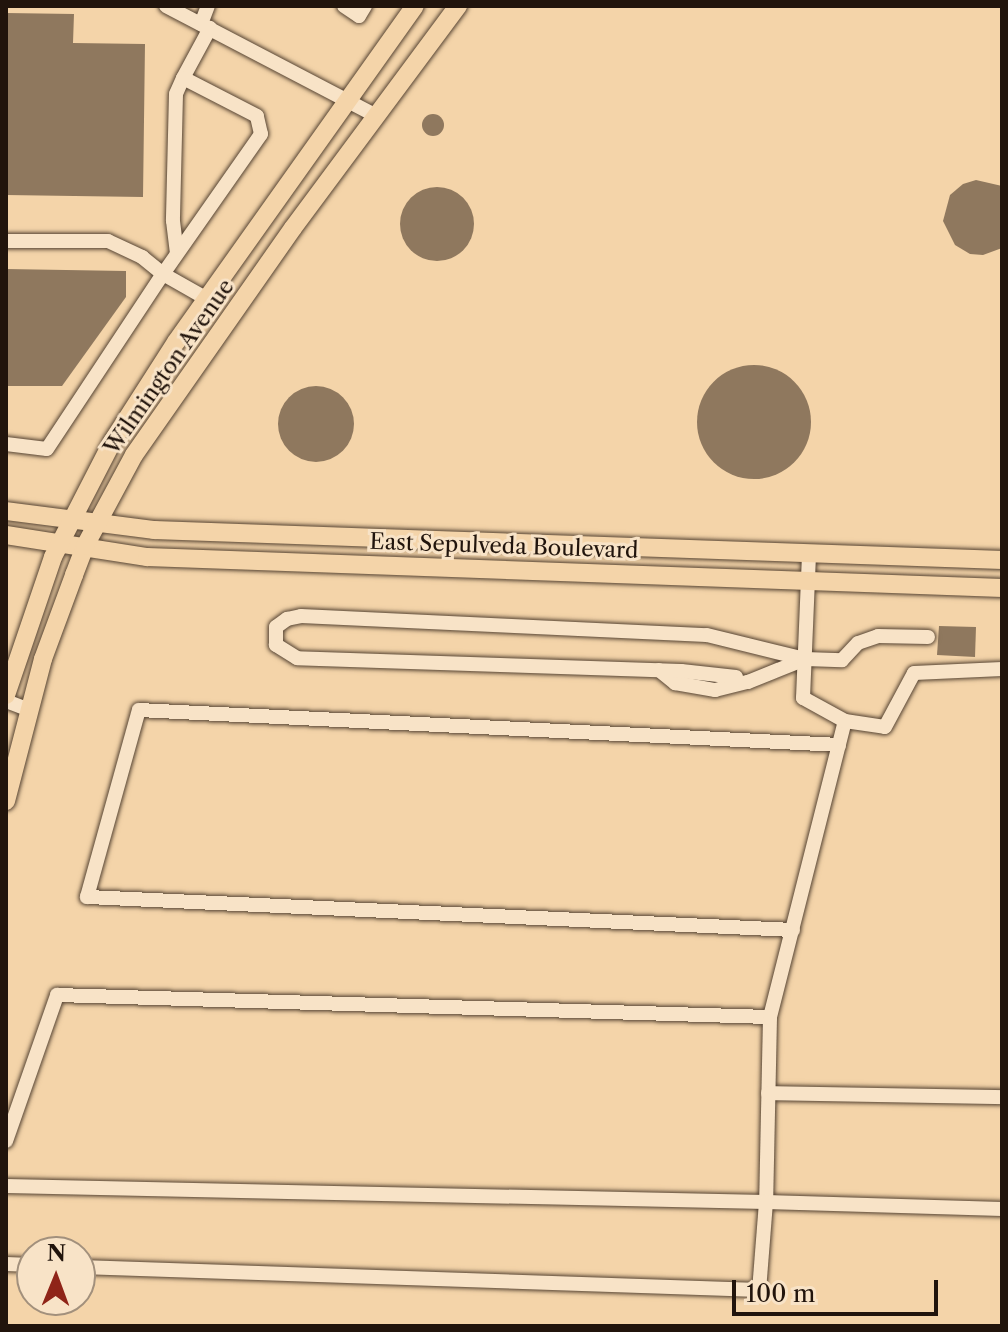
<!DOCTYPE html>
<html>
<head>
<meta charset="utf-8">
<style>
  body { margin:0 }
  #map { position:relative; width:1008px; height:1332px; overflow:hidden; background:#f4d4a9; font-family:"Libre Caslon Text",serif }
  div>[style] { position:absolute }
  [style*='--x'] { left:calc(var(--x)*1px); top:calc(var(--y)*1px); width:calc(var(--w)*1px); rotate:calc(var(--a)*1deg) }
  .building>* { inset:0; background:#8f785e }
  .round { border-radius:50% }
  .roads { filter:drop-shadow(0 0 2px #564433) drop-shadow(0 0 2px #564433) }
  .minor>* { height:14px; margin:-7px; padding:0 7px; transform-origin:7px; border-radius:7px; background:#f8e3c7 }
  .major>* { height:18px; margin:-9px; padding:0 9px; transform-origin:9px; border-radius:9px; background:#f4d4a9 }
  span { translate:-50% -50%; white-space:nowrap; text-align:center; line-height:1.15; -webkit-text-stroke:6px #f8e3c7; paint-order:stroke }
  .street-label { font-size:22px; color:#21140c }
  .frame { position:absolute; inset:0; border:8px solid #21140c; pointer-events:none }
  .north { position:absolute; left:16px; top:1236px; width:80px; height:80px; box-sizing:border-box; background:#f8e3c7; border:2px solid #a2907c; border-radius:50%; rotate:1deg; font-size:22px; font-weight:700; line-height:32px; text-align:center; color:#21140c }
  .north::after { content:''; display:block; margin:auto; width:28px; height:36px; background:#8f2418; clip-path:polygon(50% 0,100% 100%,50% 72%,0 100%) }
  .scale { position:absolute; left:732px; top:1280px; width:206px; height:36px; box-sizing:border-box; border:4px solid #21140c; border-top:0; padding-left:10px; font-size:24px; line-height:28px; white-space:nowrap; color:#21140c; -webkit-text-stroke:6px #f8e3c7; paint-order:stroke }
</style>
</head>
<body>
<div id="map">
  <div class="building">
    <i style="clip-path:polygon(6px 13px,74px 14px,73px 43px,145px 44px,143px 197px,6px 195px)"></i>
    <i class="round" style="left:422px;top:114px;width:22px;height:22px"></i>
    <i style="clip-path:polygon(976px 180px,1002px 186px,1002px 248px,983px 255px,970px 254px,955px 245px,943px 221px,950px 195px,963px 184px)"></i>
    <i class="round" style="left:400px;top:187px;width:74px;height:74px"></i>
    <i style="clip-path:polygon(6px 269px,126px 271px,126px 297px,62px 386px,6px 386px)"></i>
    <i class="round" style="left:697px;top:365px;width:114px;height:114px"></i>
    <i class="round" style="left:278px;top:386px;width:76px;height:76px"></i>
    <i style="clip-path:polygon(939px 626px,976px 627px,975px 657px,937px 655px)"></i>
  </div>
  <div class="roads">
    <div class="minor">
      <i style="--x:166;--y:6;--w:237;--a:27.6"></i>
      <i style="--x:344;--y:6;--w:18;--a:34"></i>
      <i style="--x:359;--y:16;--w:12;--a:-59"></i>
      <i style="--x:201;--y:24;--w:19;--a:-69"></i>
      <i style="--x:183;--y:78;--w:57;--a:-61.6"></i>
      <i style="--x:6;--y:241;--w:102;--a:0"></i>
      <i style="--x:108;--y:241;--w:38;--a:25"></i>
      <i style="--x:142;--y:257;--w:27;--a:39"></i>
      <i style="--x:163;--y:274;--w:171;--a:-55"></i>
      <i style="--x:261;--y:134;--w:18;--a:-103"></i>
      <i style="--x:257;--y:116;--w:83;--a:-152.8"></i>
      <i style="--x:183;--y:78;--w:17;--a:114"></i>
      <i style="--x:176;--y:94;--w:127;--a:91.4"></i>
      <i style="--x:173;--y:221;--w:32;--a:83"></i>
      <i style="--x:6;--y:444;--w:41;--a:7"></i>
      <i style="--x:47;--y:449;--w:210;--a:-56.5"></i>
      <i style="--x:163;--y:274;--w:51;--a:29.6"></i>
      <i style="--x:659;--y:670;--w:21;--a:39"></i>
      <i style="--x:675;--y:683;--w:41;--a:9.9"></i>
      <i style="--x:715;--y:690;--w:34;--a:-14"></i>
      <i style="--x:748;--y:682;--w:61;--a:-22"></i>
      <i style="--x:736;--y:677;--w:55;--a:-173.8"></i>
      <i style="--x:681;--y:671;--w:384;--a:-178.1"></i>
      <i style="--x:297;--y:658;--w:25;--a:-148"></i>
      <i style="--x:276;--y:645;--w:18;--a:-90"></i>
      <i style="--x:276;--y:627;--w:14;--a:-36"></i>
      <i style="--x:287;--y:619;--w:14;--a:-12"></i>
      <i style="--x:301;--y:616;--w:406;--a:2.7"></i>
      <i style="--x:707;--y:635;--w:101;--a:13.8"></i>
      <i style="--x:805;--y:659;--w:37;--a:2"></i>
      <i style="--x:842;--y:660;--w:23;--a:-47"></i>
      <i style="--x:858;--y:643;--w:21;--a:-19"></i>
      <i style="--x:878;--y:636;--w:50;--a:1.1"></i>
      <i style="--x:6;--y:701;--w:26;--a:21"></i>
      <i style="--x:845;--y:721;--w:40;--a:8.5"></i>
      <i style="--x:885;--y:727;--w:61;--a:-61.8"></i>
      <i style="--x:914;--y:673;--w:88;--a:-2.6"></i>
      <i style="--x:793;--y:930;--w:707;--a:-177.32"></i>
      <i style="--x:87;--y:897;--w:194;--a:-74.5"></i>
      <i style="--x:139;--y:710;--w:701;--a:2.86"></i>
      <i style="--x:770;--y:1017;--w:185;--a:91.2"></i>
      <i style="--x:766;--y:1202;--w:236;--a:1.7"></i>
      <i style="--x:768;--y:1093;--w:234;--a:1"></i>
      <i style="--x:6;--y:1141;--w:155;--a:-70.7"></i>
      <i style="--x:57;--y:995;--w:713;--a:1.77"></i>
      <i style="--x:770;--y:1017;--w:305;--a:-75.8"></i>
      <i style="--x:845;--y:721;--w:48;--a:-151.3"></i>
      <i style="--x:803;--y:698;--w:144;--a:-87.6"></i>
      <i style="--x:6;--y:1186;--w:760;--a:1.21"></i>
      <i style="--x:766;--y:1202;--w:88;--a:94.5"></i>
      <i style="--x:759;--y:1290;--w:679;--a:-178.06"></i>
      <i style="--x:6;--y:1264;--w:26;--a:2"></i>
    </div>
    <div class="major">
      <i style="--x:6;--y:511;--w:149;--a:7.3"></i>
      <i style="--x:154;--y:530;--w:849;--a:2.03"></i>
      <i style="--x:6;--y:535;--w:143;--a:8.9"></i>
      <i style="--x:147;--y:557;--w:856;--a:2.08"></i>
      <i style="--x:6;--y:695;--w:146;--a:-71.2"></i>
      <i style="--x:53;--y:557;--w:129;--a:-62.8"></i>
      <i style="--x:112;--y:442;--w:119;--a:-57.4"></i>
      <i style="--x:176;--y:342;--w:412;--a:-54.6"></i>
      <i style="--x:6;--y:801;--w:147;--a:-75.4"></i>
      <i style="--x:43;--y:659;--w:90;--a:-69.7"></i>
      <i style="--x:74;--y:575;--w:31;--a:-69"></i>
      <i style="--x:85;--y:546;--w:103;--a:-61.7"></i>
      <i style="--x:134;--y:455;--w:277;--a:-55"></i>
      <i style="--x:293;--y:228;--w:277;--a:-53.4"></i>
    </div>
  </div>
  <div class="street-label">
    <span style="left:169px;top:367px;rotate:-55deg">Wilmington Avenue</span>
    <span style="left:504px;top:546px;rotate:2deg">East Sepulveda Boulevard</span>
  </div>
  <div class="frame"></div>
  <div class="north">N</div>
  <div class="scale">100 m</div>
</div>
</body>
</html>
